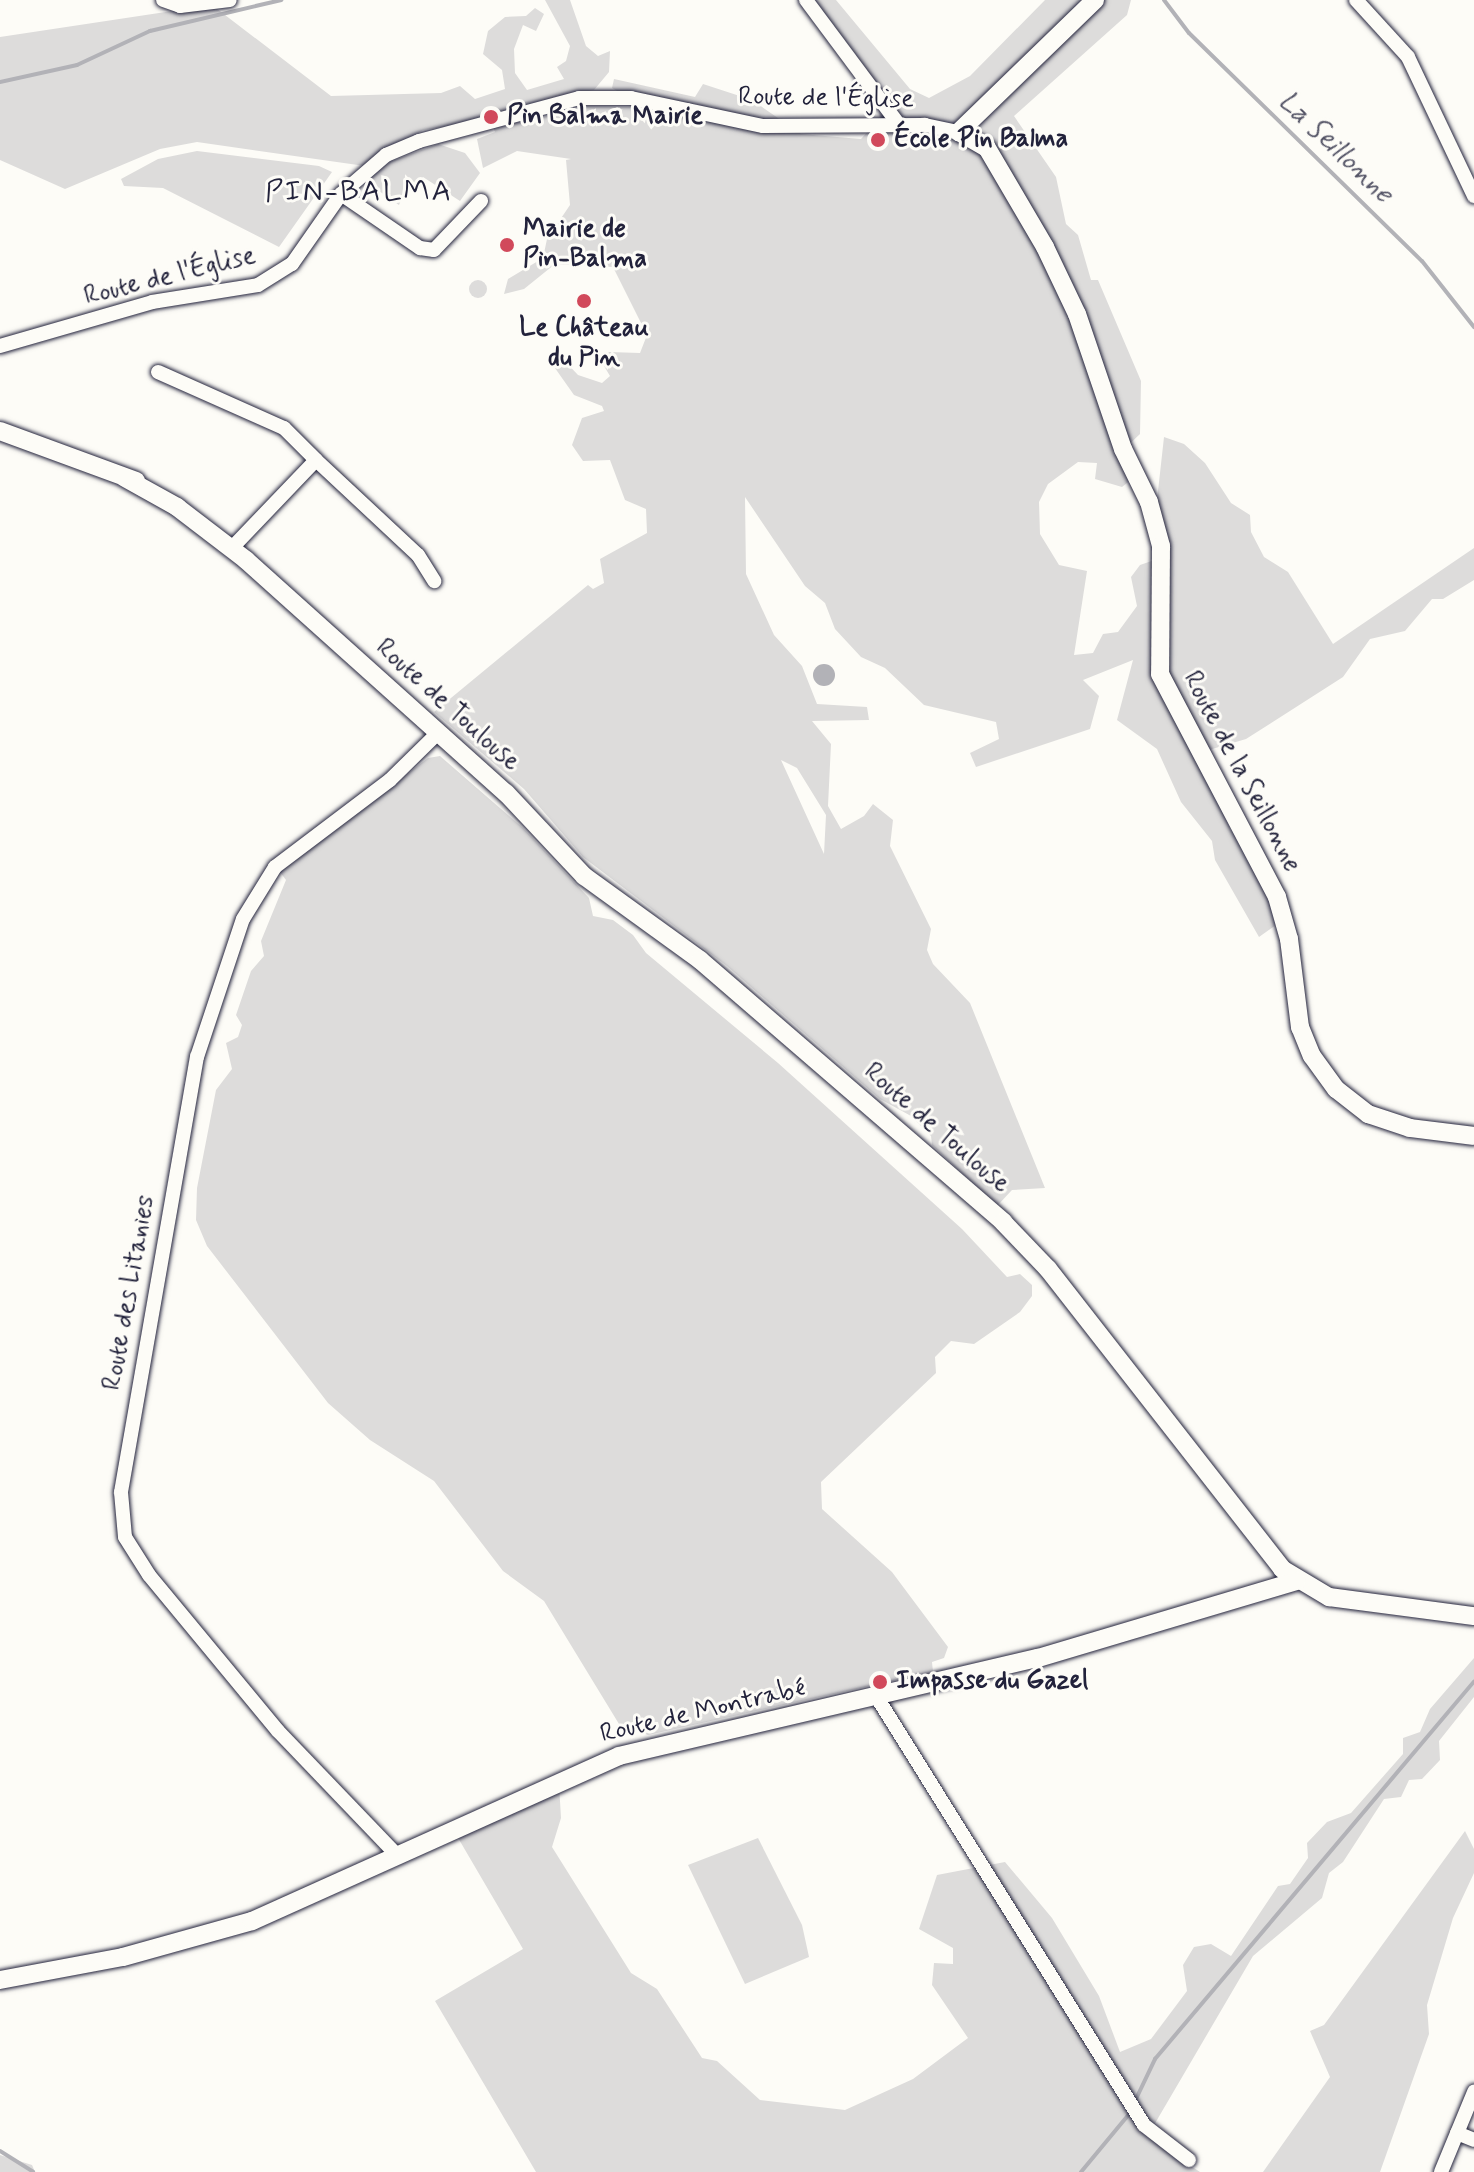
<!DOCTYPE html>
<html>
<head>
<meta charset="utf-8">
<style>
  body { margin:0 }
  #map { position:relative; width:1474px; height:2172px; overflow:hidden; background:#fdfcf7; font-family:Mynerve,sans-serif }
  div>[style] { position:absolute }
  [style*='--x'] { left:calc(var(--x)*1px); top:calc(var(--y)*1px); width:calc(var(--w)*1px); rotate:calc(var(--a)*1deg) }
  .green>* { inset:0; background:#dddcdb }
  .round { border-radius:50% }
  .water>* { inset:0; background:#b2b2b7 }
  .stream>* { height:4px; margin:-2px; padding:0 2px; transform-origin:2px; border-radius:2px; background:#b2b2b7 }
  .roads { filter:drop-shadow(0 0 2px #22223b) drop-shadow(0 0 2px #22223b) }
  .minor>* { height:14px; margin:-7px; padding:0 7px; transform-origin:7px; border-radius:7px; background:#fdfcf7 }
  .tertiary>* { height:18px; margin:-9px; padding:0 9px; transform-origin:9px; border-radius:9px; background:#fdfcf7 }
  .dots>* { width:22px; height:22px; translate:-50% -50%; box-sizing:border-box; border:4px solid #fdfcf7; border-radius:50% }
  span { translate:-50% -50%; white-space:nowrap; text-align:center; line-height:1.15; -webkit-text-stroke:6px #fdfcf7; paint-order:stroke }
  .street-label { font-size:26px; color:#22223b }
  .poi-label { font-size:26px; color:#22223b; font-weight:700 }
  .left { translate:0 -50%; text-align:left }
  .water-label { font-size:28px; color:#545466; font-style:italic }
  .quarter-label { font-size:30px; color:#22223b; letter-spacing:2px }
</style>
</head>
<body>
<div id="map">
  <div class="green">
    <i style="clip-path:polygon(evenodd,545px 0,570px 0,586px 46px,598px 56px,610px 51px,609px 72px,594px 90px,554px 97px,537px 107px,544px 117px,582px 106px,645px 107px,612px 88px,614px 79px,695px 97px,703px 84px,752px 100px,801px 134px,861px 139px,880px 118px,878px 104px,797px 0,836px 0,910px 89px,929px 98px,970px 76px,1045px 0,1131px 0,1127px 15px,1014px 116px,1056px 177px,1066px 224px,1078px 235px,1091px 280px,1098px 280px,1141px 381px,1140px 434px,1120px 453px,1132px 479px,1122px 487px,1095px 479px,1097px 463px,1078px 462px,1048px 484px,1039px 502px,1040px 534px,1059px 565px,1087px 571px,1074px 655px,1093px 653px,1103px 634px,1118px 632px,1137px 606px,1131px 577px,1140px 565px,1169px 555px,1157px 500px,1164px 437px,1184px 444px,1205px 463px,1231px 503px,1250px 515px,1251px 532px,1264px 557px,1288px 572px,1333px 644px,1474px 548px,1474px 580px,1443px 599px,1432px 599px,1405px 631px,1370px 639px,1343px 677px,1246px 739px,1202px 752px,1230px 829px,1265px 875px,1280px 922px,1259px 937px,1215px 860px,1212px 841px,1181px 802px,1157px 749px,1117px 720px,1133px 660px,1083px 680px,1099px 696px,1090px 729px,976px 767px,970px 753px,999px 739px,996px 722px,924px 705px,885px 668px,861px 657px,835px 629px,825px 603px,805px 586px,745px 497px,746px 574px,774px 635px,802px 666px,817px 704px,867px 707px,869px 720px,812px 721px,831px 744px,828px 806px,841px 829px,864px 816px,873px 804px,893px 820px,890px 846px,931px 929px,927px 950px,933px 964px,970px 1003px,1045px 1188px,1012px 1190px,997px 1206px,932px 1145px,931px 1136px,911px 1116px,880px 1099px,727px 966px,583px 857px,524px 789px,434px 712px,588px 585px,593px 589px,604px 583px,600px 559px,647px 533px,646px 509px,625px 500px,610px 460px,583px 461px,572px 445px,582px 418px,604px 411px,602px 406px,574px 395px,550px 361px,560px 356px,578px 375px,602px 383px,610px 376px,601px 361px,609px 352px,640px 353px,647px 335px,613px 267px,555px 264px,524px 289px,504px 294px,508px 279px,543px 258px,547px 239px,570px 205px,566px 160px,571px 159px,517px 151px,483px 168px,477px 139px,495px 132px,490px 120px,423px 130px,365px 166px,197px 142px,160px 149px,65px 189px,0 160px,0 37px,212px 5px,331px 96px,441px 93px,460px 86px,475px 99px,505px 89px,502px 70px,483px 54px,488px 31px,505px 17px,526px 16px,535px 8px,544px 14px,536px 31px,523px 25px,514px 49px,515px 73px,527px 90px,564px 79px,557px 67px,566px 61px,570px 46px,545px 0,781px 760px,797px 768px,826px 815px,824px 854px,781px 760px)"></i>
    <i style="clip-path:polygon(438px 144px,465px 153px,480px 173px,460px 201px,423px 177px,418px 185px,407px 185px,399px 205px,372px 186px,371px 175px,392px 161px)"></i>
    <i style="clip-path:polygon(197px 151px,319px 166px,332px 172px,279px 247px,163px 188px,124px 186px,121px 179px,158px 159px)"></i>
    <i class="round" style="left:469px;top:280px;width:18px;height:18px"></i>
    <i style="clip-path:polygon(440px 756px,523px 828px,589px 898px,593px 916px,613px 920px,633px 935px,646px 953px,778px 1063px,962px 1229px,1007px 1277px,1020px 1274px,1032px 1285px,1032px 1296px,1020px 1312px,974px 1344px,951px 1341px,935px 1357px,936px 1373px,821px 1482px,822px 1509px,892px 1572px,948px 1647px,944px 1658px,932px 1662px,933px 1672px,648px 1735px,619px 1724px,544px 1601px,503px 1571px,434px 1481px,370px 1440px,328px 1403px,207px 1246px,196px 1220px,197px 1188px,216px 1090px,232px 1069px,226px 1043px,238px 1037px,242px 1025px,236px 1015px,251px 971px,264px 956px,261px 941px,286px 880px,280px 872px,428px 758px)"></i>
    <i style="clip-path:polygon(1474px 1658px,1474px 1697px,1439px 1741px,1440px 1760px,1422px 1779px,1409px 1780px,1401px 1797px,1384px 1799px,1343px 1862px,1329px 1873px,1322px 1898px,1253px 1956px,1147px 2137px,1200px 2172px,536px 2172px,435px 2001px,523px 1949px,454px 1831px,559px 1784px,561px 1818px,552px 1847px,631px 1973px,657px 1989px,702px 2058px,717px 2061px,760px 2100px,845px 2110px,913px 2079px,968px 2038px,932px 1985px,934px 1963px,953px 1964px,953px 1948px,919px 1929px,937px 1875px,1005px 1862px,1052px 1918px,1099px 1996px,1120px 2052px,1151px 2039px,1187px 1991px,1183px 1965px,1194px 1947px,1211px 1944px,1231px 1956px,1278px 1886px,1290px 1884px,1308px 1858px,1307px 1843px,1327px 1822px,1351px 1813px,1403px 1754px,1403px 1738px,1420px 1732px,1430px 1709px)"></i>
    <i style="clip-path:polygon(1465px 1831px,1474px 1849px,1474px 1873px,1453px 1918px,1427px 2005px,1429px 2034px,1380px 2172px,1263px 2172px,1330px 2077px,1310px 2031px,1324px 2025px)"></i>
    <i style="clip-path:polygon(758px 1838px,802px 1925px,809px 1957px,745px 1984px,688px 1865px)"></i>
    <i style="clip-path:polygon(0 2155px,32px 2165px,35px 2172px,0 2172px)"></i>
  </div>
  <div class="water">
    <i class="round" style="left:813px;top:664px;width:22px;height:22px"></i>
  </div>
  <div class="stream">
    <i style="--x:1164;--y:0;--w:41;--a:52.9"></i>
    <i style="--x:1189;--y:33;--w:326;--a:44.4"></i>
    <i style="--x:1422;--y:261;--w:84;--a:51.8"></i>
    <i style="--x:0;--y:82;--w:79;--a:-12.4"></i>
    <i style="--x:77;--y:65;--w:81;--a:-25"></i>
    <i style="--x:150;--y:31;--w:135;--a:-13.3"></i>
    <i style="--x:1135;--y:2101;--w:47;--a:-64.5"></i>
    <i style="--x:1155;--y:2059;--w:494;--a:-49.8"></i>
    <i style="--x:0;--y:2151;--w:39;--a:32"></i>
    <i style="--x:1081;--y:2172;--w:77;--a:-50.3"></i>
  </div>
  <div class="roads">
    <div class="minor">
      <i style="--x:163;--y:0;--w:18;--a:19"></i>
      <i style="--x:180;--y:6;--w:50;--a:-6.8"></i>
      <i style="--x:806;--y:0;--w:157;--a:53.3"></i>
      <i style="--x:1356;--y:0;--w:77;--a:47.6"></i>
      <i style="--x:1408;--y:57;--w:154;--a:64.6"></i>
      <i style="--x:341;--y:194;--w:96;--a:34.4"></i>
      <i style="--x:420;--y:248;--w:14;--a:8"></i>
      <i style="--x:434;--y:250;--w:68;--a:-46.2"></i>
      <i style="--x:0;--y:346;--w:158;--a:-16.1"></i>
      <i style="--x:152;--y:302;--w:107;--a:-9.1"></i>
      <i style="--x:258;--y:285;--w:40;--a:-32"></i>
      <i style="--x:292;--y:264;--w:85;--a:-55"></i>
      <i style="--x:341;--y:194;--w:60;--a:-40.9"></i>
      <i style="--x:386;--y:155;--w:36;--a:-23"></i>
      <i style="--x:419;--y:141;--w:166;--a:-15"></i>
      <i style="--x:579;--y:98;--w:52;--a:0"></i>
      <i style="--x:631;--y:98;--w:135;--a:12"></i>
      <i style="--x:763;--y:126;--w:162;--a:-0.4"></i>
      <i style="--x:925;--y:125;--w:35;--a:12"></i>
      <i style="--x:158;--y:372;--w:138;--a:24"></i>
      <i style="--x:284;--y:428;--w:45;--a:45"></i>
      <i style="--x:316;--y:460;--w:122;--a:133.7"></i>
      <i style="--x:316;--y:460;--w:139;--a:43"></i>
      <i style="--x:418;--y:555;--w:31;--a:58"></i>
      <i style="--x:878;--y:1699;--w:502;--a:58.02"></i>
      <i style="--x:1144;--y:2125;--w:57;--a:37.9"></i>
      <i style="--x:396;--y:1854;--w:170;--a:-133.8"></i>
      <i style="--x:278;--y:1731;--w:202;--a:-129.6"></i>
      <i style="--x:149;--y:1575;--w:45;--a:-122.3"></i>
      <i style="--x:125;--y:1537;--w:45;--a:-95.1"></i>
      <i style="--x:121;--y:1492;--w:442;--a:-80.1"></i>
      <i style="--x:197;--y:1057;--w:145;--a:-71.6"></i>
      <i style="--x:243;--y:919;--w:61;--a:-58.4"></i>
      <i style="--x:275;--y:867;--w:144;--a:-37.1"></i>
      <i style="--x:390;--y:780;--w:67;--a:-44.4"></i>
      <i style="--x:1457;--y:2133;--w:18;--a:22"></i>
      <i style="--x:1441;--y:2172;--w:87;--a:-67.6"></i>
    </div>
    <div class="tertiary">
      <i style="--x:1095;--y:0;--w:190;--a:135.9"></i>
      <i style="--x:959;--y:132;--w:32;--a:30"></i>
      <i style="--x:987;--y:148;--w:115;--a:59.6"></i>
      <i style="--x:1045;--y:247;--w:74;--a:64.5"></i>
      <i style="--x:1077;--y:314;--w:143;--a:71.2"></i>
      <i style="--x:1123;--y:449;--w:59;--a:63.9"></i>
      <i style="--x:1149;--y:502;--w:46;--a:74.7"></i>
      <i style="--x:1161;--y:546;--w:128;--a:90.4"></i>
      <i style="--x:1160;--y:674;--w:252;--a:62.3"></i>
      <i style="--x:1277;--y:897;--w:44;--a:74.1"></i>
      <i style="--x:1289;--y:939;--w:89;--a:82.9"></i>
      <i style="--x:1300;--y:1027;--w:31;--a:68"></i>
      <i style="--x:1312;--y:1056;--w:41;--a:54"></i>
      <i style="--x:1336;--y:1089;--w:41;--a:38"></i>
      <i style="--x:1368;--y:1114;--w:44;--a:18.4"></i>
      <i style="--x:1410;--y:1128;--w:64;--a:7.1"></i>
      <i style="--x:0;--y:431;--w:145;--a:20.2"></i>
      <i style="--x:125;--y:478;--w:60;--a:29.1"></i>
      <i style="--x:177;--y:507;--w:87;--a:37.5"></i>
      <i style="--x:246;--y:560;--w:349;--a:41.9"></i>
      <i style="--x:506;--y:793;--w:114;--a:46.8"></i>
      <i style="--x:584;--y:876;--w:143;--a:35.9"></i>
      <i style="--x:700;--y:960;--w:401;--a:40.8"></i>
      <i style="--x:1003;--y:1222;--w:65;--a:46.2"></i>
      <i style="--x:1048;--y:1269;--w:380;--a:52"></i>
      <i style="--x:1282;--y:1569;--w:55;--a:30.8"></i>
      <i style="--x:1329;--y:1597;--w:146;--a:7.5"></i>
      <i style="--x:0;--y:1980;--w:125;--a:-10.6"></i>
      <i style="--x:123;--y:1957;--w:134;--a:-15.6"></i>
      <i style="--x:252;--y:1921;--w:402;--a:-24.2"></i>
      <i style="--x:619;--y:1756;--w:430;--a:-13.2"></i>
      <i style="--x:1038;--y:1658;--w:270;--a:-16.6"></i>
    </div>
  </div>
  <div class="dots">
    <i style="left:491px;top:117px;background:#d1495b"></i>
    <i style="left:878px;top:140px;background:#d1495b"></i>
    <i style="left:507px;top:245px;background:#d1495b"></i>
    <i style="left:584px;top:301px;background:#d1495b"></i>
    <i style="left:880px;top:1682px;background:#d1495b"></i>
  </div>
  <div class="street-label">
    <span style="left:826px;top:99px;rotate:1deg">Route de l'Église</span>
    <span style="left:170px;top:277px;rotate:-14deg">Route de l'Église</span>
    <span style="left:447px;top:706px;rotate:42deg">Route de Toulouse</span>
    <span style="left:1241px;top:772px;rotate:62deg">Route de la Seillonne</span>
    <span style="left:936px;top:1129px;rotate:41deg">Route de Toulouse</span>
    <span style="left:130px;top:1293px;rotate:-80deg">Route des Litanies</span>
    <span style="left:703px;top:1712px;rotate:-13deg">Route de Montrabé</span>
  </div>
  <div class="poi-label">
    <span class="left" style="left:507px;top:117px">Pin Balma Mairie</span>
    <span class="left" style="left:894px;top:140px">École Pin Balma</span>
    <span class="left" style="left:523px;top:245px">Mairie de<br>Pin-Balma</span>
    <span style="left:584px;top:344px">Le Château<br>du Pin</span>
    <span class="left" style="left:896px;top:1682px">Impasse du Gazel</span>
  </div>
  <div class="water-label">
    <span style="left:1335px;top:148px;rotate:44deg">La Seillonne</span>
  </div>
  <div class="quarter-label">
    <span style="left:359px;top:192px">PIN-BALMA</span>
  </div>
</div>
</body>
</html>
